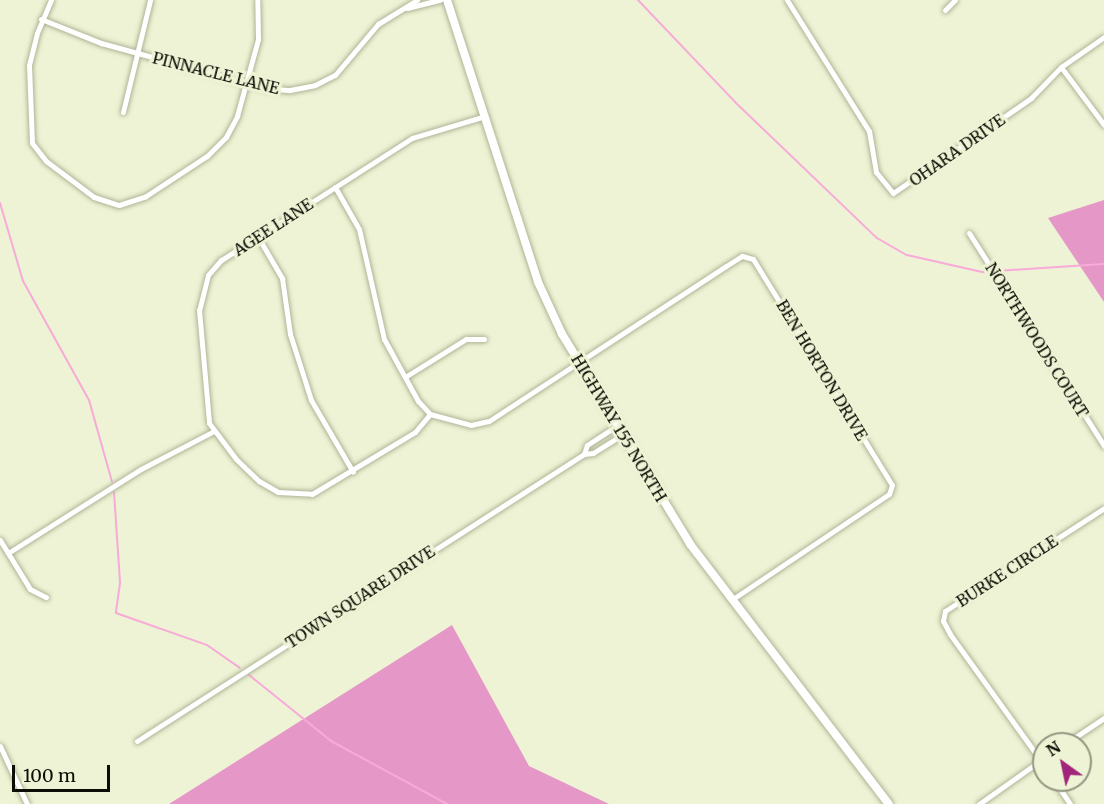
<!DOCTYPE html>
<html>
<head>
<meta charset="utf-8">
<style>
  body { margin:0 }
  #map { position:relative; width:1104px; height:804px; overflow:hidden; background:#edf3d4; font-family:Merriweather,serif }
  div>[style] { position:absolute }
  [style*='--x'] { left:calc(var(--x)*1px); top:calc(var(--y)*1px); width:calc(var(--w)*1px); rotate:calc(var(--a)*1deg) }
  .forest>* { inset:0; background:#e598c7 }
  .stream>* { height:2px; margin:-1px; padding:0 1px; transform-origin:1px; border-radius:1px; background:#f8aad8 }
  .roads { filter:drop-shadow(0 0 2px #afb597) drop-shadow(0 0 2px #afb597) }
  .street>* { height:5px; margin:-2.5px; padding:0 2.5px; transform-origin:2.5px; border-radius:2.5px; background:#fff }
  .secondary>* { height:8px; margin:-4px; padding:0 4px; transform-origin:4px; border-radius:4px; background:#fff }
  span { translate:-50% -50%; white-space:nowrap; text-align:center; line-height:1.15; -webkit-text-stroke:6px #edf3d4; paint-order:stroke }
  .street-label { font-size:16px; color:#0c0e05 }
  .north { position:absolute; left:1032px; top:732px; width:60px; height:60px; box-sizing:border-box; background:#edf3d4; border:2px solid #939781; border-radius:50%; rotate:327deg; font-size:16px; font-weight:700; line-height:24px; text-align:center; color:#0c0e05 }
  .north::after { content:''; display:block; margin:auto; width:21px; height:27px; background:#a1267b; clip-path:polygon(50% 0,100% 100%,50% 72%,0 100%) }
  .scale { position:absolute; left:12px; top:765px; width:98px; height:27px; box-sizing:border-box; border:3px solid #0c0e05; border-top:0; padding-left:8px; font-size:18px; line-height:21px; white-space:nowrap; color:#0c0e05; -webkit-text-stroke:4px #edf3d4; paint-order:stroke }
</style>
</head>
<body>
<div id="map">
  <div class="forest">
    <i style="clip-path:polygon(1104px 200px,1104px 302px,1048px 218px)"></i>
    <i style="clip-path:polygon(452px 625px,529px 766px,609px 804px,169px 804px)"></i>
  </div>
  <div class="stream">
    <i style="--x:638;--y:0;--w:141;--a:46.4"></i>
    <i style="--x:735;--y:102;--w:197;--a:43.8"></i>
    <i style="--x:877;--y:238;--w:34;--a:30"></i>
    <i style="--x:907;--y:255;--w:77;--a:12.8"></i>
    <i style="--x:982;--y:272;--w:122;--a:-3.8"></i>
    <i style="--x:0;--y:203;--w:81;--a:73.6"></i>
    <i style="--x:23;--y:281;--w:136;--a:61"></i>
    <i style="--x:89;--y:400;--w:85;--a:74.3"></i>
    <i style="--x:114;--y:492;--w:91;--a:86.2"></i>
    <i style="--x:120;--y:583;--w:30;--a:98"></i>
    <i style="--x:116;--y:613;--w:96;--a:19.4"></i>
    <i style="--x:207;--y:645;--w:40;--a:34.9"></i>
    <i style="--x:249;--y:675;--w:105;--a:38.8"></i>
    <i style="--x:331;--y:741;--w:132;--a:28.5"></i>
  </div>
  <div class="roads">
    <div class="street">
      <i style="--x:51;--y:0;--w:36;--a:113"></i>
      <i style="--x:37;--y:33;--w:33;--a:104"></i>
      <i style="--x:29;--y:65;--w:78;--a:87.8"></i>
      <i style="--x:32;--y:143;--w:23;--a:52"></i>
      <i style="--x:46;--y:161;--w:60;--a:36.9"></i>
      <i style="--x:94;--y:197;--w:26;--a:18"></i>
      <i style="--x:119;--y:205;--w:28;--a:-18"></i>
      <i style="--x:146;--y:196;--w:73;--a:-33.3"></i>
      <i style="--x:207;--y:156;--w:27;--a:-45"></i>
      <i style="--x:226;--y:137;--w:24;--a:-62"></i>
      <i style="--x:237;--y:116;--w:80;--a:-74.7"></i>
      <i style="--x:258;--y:39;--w:39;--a:-91"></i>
      <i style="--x:787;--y:0;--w:155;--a:58"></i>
      <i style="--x:869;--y:131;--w:42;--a:80.3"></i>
      <i style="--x:876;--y:172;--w:27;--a:51"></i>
      <i style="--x:893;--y:193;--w:168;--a:-34.5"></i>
      <i style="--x:1031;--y:98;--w:43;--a:-45.9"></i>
      <i style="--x:1061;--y:67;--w:52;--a:-34.9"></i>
      <i style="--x:407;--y:8;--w:34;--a:-14"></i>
      <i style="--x:945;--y:10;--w:14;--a:-45"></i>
      <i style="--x:41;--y:19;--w:65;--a:21.8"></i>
      <i style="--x:101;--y:43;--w:170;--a:15.3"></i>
      <i style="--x:265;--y:88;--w:25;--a:5"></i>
      <i style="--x:290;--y:90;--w:25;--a:-11"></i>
      <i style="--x:315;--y:85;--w:22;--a:-27"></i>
      <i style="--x:335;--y:75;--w:67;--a:-49.9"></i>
      <i style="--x:378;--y:24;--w:46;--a:-31.6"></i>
      <i style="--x:1061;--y:67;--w:72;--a:53.4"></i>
      <i style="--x:123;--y:112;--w:115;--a:-76.4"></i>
      <i style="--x:485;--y:116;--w:76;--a:163.2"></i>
      <i style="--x:412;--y:138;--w:227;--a:147.4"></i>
      <i style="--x:221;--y:260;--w:20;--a:131"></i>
      <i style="--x:208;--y:275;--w:36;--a:104"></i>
      <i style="--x:199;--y:310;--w:113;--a:84.9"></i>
      <i style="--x:209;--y:423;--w:45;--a:53.1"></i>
      <i style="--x:236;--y:459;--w:32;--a:44"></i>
      <i style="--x:259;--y:481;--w:22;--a:30"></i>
      <i style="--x:278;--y:492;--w:34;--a:3"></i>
      <i style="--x:312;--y:494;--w:120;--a:-31"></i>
      <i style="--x:415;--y:432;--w:23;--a:-50"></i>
      <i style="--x:430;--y:414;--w:42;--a:15"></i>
      <i style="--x:471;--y:425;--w:18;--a:-13"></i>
      <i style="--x:489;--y:421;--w:283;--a:-33.2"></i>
      <i style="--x:726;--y:266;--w:19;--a:-32"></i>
      <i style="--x:742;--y:256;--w:11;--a:15"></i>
      <i style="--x:753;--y:259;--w:265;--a:58.4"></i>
      <i style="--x:892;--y:485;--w:9;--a:108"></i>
      <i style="--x:889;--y:494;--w:190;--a:146.1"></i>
      <i style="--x:335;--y:187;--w:48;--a:60.3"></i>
      <i style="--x:359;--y:229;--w:113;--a:77.2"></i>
      <i style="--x:384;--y:339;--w:71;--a:61.3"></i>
      <i style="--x:418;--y:401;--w:18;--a:47"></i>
      <i style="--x:969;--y:233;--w:252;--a:57.6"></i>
      <i style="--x:258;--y:237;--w:48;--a:59.7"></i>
      <i style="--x:282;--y:278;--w:57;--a:81.9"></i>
      <i style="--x:290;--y:334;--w:69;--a:72.3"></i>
      <i style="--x:311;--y:400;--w:83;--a:59.7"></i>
      <i style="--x:405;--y:377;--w:72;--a:-31.9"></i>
      <i style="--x:466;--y:339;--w:18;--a:0"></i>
      <i style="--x:584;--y:454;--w:9;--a:-72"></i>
      <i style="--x:587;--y:445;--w:37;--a:-33"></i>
      <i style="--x:0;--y:540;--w:57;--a:58.5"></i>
      <i style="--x:30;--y:589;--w:18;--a:27"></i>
      <i style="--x:8;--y:553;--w:157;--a:-32.3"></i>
      <i style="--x:141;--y:469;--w:82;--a:-27.5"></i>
      <i style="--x:137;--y:741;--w:531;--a:-32.7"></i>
      <i style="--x:584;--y:454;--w:9;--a:-6"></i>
      <i style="--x:593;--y:453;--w:36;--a:-32"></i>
      <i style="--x:1065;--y:744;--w:47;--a:-33.7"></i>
      <i style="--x:0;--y:746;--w:64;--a:65"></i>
      <i style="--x:1044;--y:765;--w:161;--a:-125.7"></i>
      <i style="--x:950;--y:634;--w:15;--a:-118"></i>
      <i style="--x:943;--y:621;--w:10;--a:-79"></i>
      <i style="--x:945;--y:611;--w:189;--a:-32.9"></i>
      <i style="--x:1054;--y:780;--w:29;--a:56"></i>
      <i style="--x:979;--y:804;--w:80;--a:-35.3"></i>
    </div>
    <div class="secondary">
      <i style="--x:447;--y:0;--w:296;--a:72.1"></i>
      <i style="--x:538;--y:282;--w:57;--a:65.2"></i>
      <i style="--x:562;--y:334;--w:246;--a:58.6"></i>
      <i style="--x:690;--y:544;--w:327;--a:52.6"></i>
    </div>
  </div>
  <div class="street-label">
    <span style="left:216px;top:73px;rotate:14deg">PINNACLE LANE</span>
    <span style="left:957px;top:150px;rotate:-35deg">OHARA DRIVE</span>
    <span style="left:273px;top:227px;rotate:-33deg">AGEE LANE</span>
    <span style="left:1037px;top:340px;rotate:58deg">NORTHWOODS COURT</span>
    <span style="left:822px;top:370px;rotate:59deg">BEN HORTON DRIVE</span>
    <span style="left:619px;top:428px;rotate:59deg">HIGHWAY 155 NORTH</span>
    <span style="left:1007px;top:571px;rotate:-33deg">BURKE CIRCLE</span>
    <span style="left:360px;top:597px;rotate:-33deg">TOWN SQUARE DRIVE</span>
  </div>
  <div class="north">N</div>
  <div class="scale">100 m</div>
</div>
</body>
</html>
